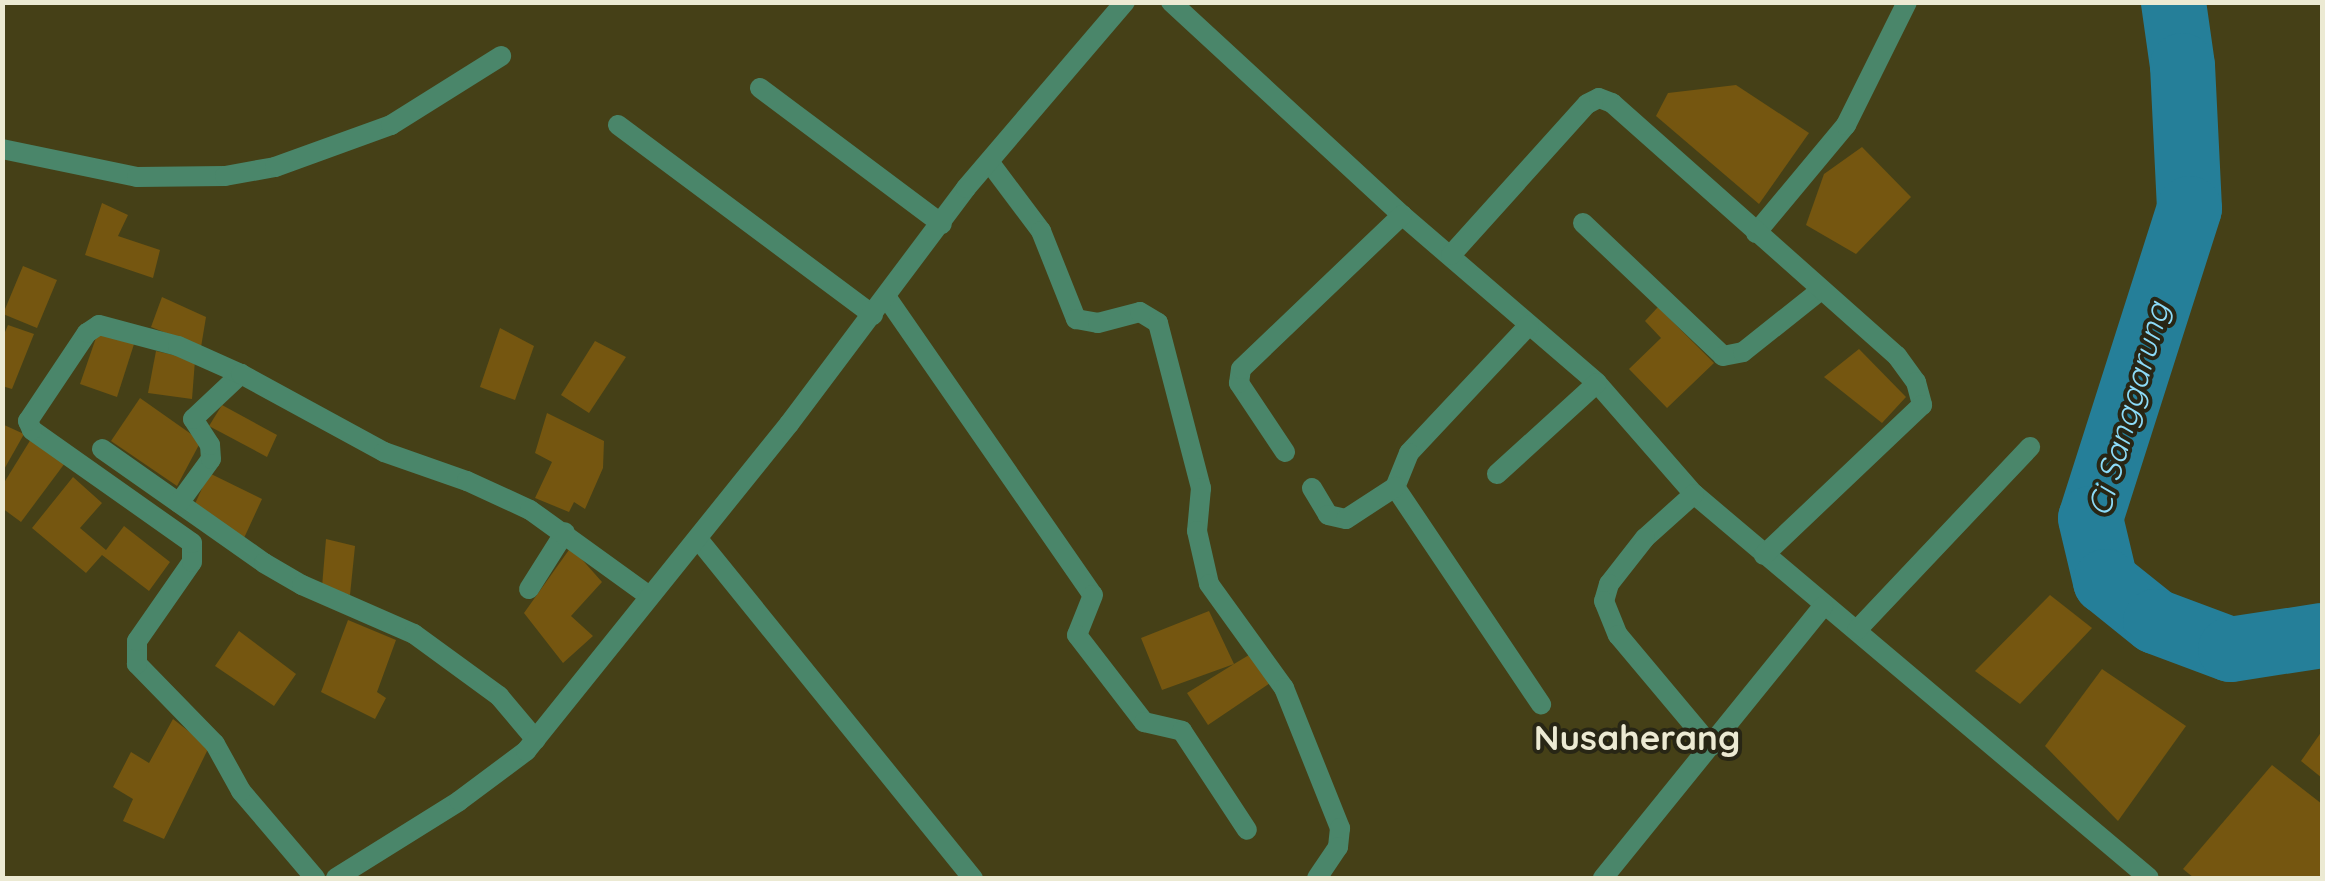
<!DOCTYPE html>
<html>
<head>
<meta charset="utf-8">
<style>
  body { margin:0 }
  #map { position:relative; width:2325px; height:881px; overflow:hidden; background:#454017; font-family:Quicksand,sans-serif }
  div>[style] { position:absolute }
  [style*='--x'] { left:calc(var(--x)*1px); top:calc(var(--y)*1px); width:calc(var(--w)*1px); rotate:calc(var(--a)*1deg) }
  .river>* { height:65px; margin:-32.5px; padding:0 32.5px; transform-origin:32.5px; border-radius:32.5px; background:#257f99 }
  .building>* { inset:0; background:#755610 }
  .minor>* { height:20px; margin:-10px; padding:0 10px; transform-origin:10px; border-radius:10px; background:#4a866a }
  span { translate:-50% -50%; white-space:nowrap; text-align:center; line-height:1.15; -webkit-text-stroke:8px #282615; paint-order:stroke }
  .water-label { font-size:32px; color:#8ddbf7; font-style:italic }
  .quarter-label { font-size:35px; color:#ecead3; font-weight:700 }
  .frame { position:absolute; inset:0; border:5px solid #ecead3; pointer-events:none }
</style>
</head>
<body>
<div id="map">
  <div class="river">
    <i style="--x:2173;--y:2;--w:64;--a:81.9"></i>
    <i style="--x:2182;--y:65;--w:143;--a:87.2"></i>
    <i style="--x:2189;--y:208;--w:325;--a:107.7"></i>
    <i style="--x:2090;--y:518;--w:65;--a:76.6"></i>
    <i style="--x:2105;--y:581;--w:64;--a:38.7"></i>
    <i style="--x:2155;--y:621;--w:80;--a:20.5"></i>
    <i style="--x:2230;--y:649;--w:93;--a:-8.7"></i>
  </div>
  <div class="building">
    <i style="clip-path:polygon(1736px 85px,1809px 133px,1759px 204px,1656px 116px,1668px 93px)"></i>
    <i style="clip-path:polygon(1862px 147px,1911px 197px,1856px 254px,1806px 225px,1824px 174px)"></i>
    <i style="clip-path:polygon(102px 203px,128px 215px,118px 236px,160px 250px,153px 278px,85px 255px)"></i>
    <i style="clip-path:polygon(23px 266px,57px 280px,37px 328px,3px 314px)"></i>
    <i style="clip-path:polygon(162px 297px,206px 317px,201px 347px,151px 327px)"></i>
    <i style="clip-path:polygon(1658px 307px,1714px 363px,1667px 408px,1629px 369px,1661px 338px,1645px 321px)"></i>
    <i style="clip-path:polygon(8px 325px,34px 334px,12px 389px,2px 386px,2px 339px)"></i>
    <i style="clip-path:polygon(500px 328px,534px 346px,515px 400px,480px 387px)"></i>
    <i style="clip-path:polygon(98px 332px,135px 341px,117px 397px,80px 384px)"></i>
    <i style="clip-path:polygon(595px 341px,626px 357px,589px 413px,561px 395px)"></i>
    <i style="clip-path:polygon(1859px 349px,1906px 397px,1882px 423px,1824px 377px)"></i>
    <i style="clip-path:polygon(156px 351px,195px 360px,192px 399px,148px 393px)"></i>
    <i style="clip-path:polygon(140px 398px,201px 441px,177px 486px,111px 441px)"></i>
    <i style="clip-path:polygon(222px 405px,277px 435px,267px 457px,209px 426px)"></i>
    <i style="clip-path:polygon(547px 413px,604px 441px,603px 468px,585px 509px,574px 502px,569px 512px,535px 498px,552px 462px,535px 453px)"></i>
    <i style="clip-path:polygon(2px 424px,24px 434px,2px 473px)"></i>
    <i style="clip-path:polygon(31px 439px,65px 463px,21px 522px,2px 508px,2px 486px)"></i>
    <i style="clip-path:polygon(209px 473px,262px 499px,244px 538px,194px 506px)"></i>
    <i style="clip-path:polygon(73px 477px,102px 503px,80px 528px,106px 550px,124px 526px,170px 562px,149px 591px,102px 555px,86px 573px,32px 528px)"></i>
    <i style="clip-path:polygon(326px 539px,355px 546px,350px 595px,322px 587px)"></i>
    <i style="clip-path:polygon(571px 547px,602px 582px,571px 616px,593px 636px,563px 663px,524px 613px)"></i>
    <i style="clip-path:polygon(2050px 595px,2092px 628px,2020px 704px,1975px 671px)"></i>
    <i style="clip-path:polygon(1209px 611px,1234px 664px,1249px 655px,1276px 679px,1208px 725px,1187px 693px,1234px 664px,1162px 690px,1141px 638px)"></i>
    <i style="clip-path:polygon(348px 620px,396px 640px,377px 692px,386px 698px,375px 719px,321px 692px)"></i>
    <i style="clip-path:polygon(239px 631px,296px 674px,274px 706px,215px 666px)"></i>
    <i style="clip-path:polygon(2102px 669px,2186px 726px,2118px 821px,2045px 746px)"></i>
    <i style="clip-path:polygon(173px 719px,209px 747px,164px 839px,123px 821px,133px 799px,113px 787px,131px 752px,149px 763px)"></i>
    <i style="clip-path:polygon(2322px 731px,2322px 778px,2301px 761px)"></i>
    <i style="clip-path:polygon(2272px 765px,2322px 804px,2322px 878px,2194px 878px,2183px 869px)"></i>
  </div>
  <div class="minor">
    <i style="--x:1171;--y:2;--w:314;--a:42.7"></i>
    <i style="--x:1402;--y:215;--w:257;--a:40.7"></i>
    <i style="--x:1597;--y:383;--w:147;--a:48.9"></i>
    <i style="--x:1694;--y:494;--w:595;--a:40.16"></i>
    <i style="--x:760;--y:88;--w:227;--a:36.8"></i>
    <i style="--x:618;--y:125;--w:318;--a:36.7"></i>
    <i style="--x:2;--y:149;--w:138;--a:11.7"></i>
    <i style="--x:137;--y:177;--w:88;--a:-0.7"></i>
    <i style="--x:225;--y:176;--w:51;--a:-10.2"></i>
    <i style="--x:275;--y:167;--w:123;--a:-19.9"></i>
    <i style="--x:391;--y:125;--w:130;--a:-32.1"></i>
    <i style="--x:990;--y:163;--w:85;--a:53.1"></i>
    <i style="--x:1041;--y:231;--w:95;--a:68.3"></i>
    <i style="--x:1076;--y:319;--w:22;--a:10"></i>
    <i style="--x:1098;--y:323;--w:43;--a:-14.7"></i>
    <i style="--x:1140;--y:312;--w:21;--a:31"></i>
    <i style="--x:1158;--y:323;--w:171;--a:75.4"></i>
    <i style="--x:1201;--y:488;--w:43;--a:95.3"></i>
    <i style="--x:1197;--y:531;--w:54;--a:77.2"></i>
    <i style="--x:1209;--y:584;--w:128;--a:54.2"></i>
    <i style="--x:1284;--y:688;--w:151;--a:68.2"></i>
    <i style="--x:1340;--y:828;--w:19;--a:96"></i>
    <i style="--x:1338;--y:847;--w:37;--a:124"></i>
    <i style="--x:1583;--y:223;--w:193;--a:43.5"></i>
    <i style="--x:1723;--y:356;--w:20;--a:-11"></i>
    <i style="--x:1743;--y:352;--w:100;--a:-38.5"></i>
    <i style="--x:1756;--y:233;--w:141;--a:-50.2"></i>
    <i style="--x:1846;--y:125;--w:137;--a:-63.6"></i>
    <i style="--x:1451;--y:255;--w:203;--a:-48"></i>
    <i style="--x:1587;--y:104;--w:13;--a:-27"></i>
    <i style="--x:1599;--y:98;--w:14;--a:21"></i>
    <i style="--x:1612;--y:103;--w:381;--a:41.6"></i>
    <i style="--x:1897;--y:356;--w:32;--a:54"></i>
    <i style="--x:1916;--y:382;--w:24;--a:75"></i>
    <i style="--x:1922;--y:405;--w:218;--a:136.5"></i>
    <i style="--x:887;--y:298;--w:361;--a:55.3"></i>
    <i style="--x:1093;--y:595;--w:43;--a:111.8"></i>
    <i style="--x:1077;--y:635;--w:110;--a:52.4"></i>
    <i style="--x:1144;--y:722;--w:39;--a:13"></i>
    <i style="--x:1182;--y:731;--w:118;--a:56.7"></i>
    <i style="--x:1529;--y:325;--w:175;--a:133.2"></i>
    <i style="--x:1409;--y:453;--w:37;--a:112"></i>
    <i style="--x:1395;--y:487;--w:262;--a:56.1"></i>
    <i style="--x:102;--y:449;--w:198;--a:35.1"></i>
    <i style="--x:264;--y:563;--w:44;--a:30.1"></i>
    <i style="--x:302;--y:585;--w:122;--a:23.6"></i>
    <i style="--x:414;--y:634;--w:105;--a:36.1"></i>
    <i style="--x:499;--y:696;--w:57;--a:49.9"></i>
    <i style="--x:1285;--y:452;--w:83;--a:-123.7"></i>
    <i style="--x:1239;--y:383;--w:14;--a:-82"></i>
    <i style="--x:1241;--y:369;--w:223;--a:-43.7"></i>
    <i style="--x:1497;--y:474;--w:135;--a:-42.3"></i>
    <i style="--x:1312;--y:488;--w:31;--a:59"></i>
    <i style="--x:1328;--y:515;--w:18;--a:13"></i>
    <i style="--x:1346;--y:519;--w:59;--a:-33.1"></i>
    <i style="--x:1694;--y:494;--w:66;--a:138.1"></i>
    <i style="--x:1645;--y:538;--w:58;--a:128"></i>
    <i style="--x:1609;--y:584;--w:18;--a:106"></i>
    <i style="--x:1604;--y:601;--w:37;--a:68"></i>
    <i style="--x:1618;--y:635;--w:145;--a:50"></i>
    <i style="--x:179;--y:503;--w:54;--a:-54"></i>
    <i style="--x:211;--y:459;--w:14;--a:-94"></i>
    <i style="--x:210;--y:445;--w:31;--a:-123"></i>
    <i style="--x:193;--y:419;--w:66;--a:-43.2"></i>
    <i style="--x:698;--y:539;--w:437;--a:51"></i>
    <i style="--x:529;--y:589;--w:67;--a:-57.7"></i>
    <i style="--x:1857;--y:630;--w:252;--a:-46.6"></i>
    <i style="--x:315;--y:878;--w:114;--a:-130.4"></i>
    <i style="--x:241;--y:791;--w:54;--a:-119"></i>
    <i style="--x:215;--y:744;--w:112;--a:-134.3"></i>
    <i style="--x:137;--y:664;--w:23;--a:-90"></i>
    <i style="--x:137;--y:641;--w:96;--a:-55.2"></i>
    <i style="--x:192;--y:562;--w:19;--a:-90"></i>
    <i style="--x:192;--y:543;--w:196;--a:-144.8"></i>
    <i style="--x:32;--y:430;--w:10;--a:-114"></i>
    <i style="--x:28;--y:421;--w:106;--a:-56.2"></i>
    <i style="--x:87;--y:333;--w:14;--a:-34"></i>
    <i style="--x:99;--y:325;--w:82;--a:14.9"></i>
    <i style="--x:178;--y:346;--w:69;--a:24"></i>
    <i style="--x:241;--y:374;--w:163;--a:28.6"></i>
    <i style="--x:384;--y:452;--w:88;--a:19.3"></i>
    <i style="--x:467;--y:481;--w:69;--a:24.7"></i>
    <i style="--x:530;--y:510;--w:145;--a:35.8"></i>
    <i style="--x:336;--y:878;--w:145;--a:-32"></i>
    <i style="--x:459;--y:801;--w:84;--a:-36.7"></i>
    <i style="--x:526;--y:751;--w:420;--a:-51.2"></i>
    <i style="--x:789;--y:424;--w:295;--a:-53.1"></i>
    <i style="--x:966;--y:188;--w:245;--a:-49.5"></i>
    <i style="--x:1603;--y:878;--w:350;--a:-51"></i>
  </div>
  <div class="water-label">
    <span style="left:2128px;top:409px;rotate:-74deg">Ci Sanggarung</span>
  </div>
  <div class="quarter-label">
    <span style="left:1637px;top:737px">Nusaherang</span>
  </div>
  <div class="frame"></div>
</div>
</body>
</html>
